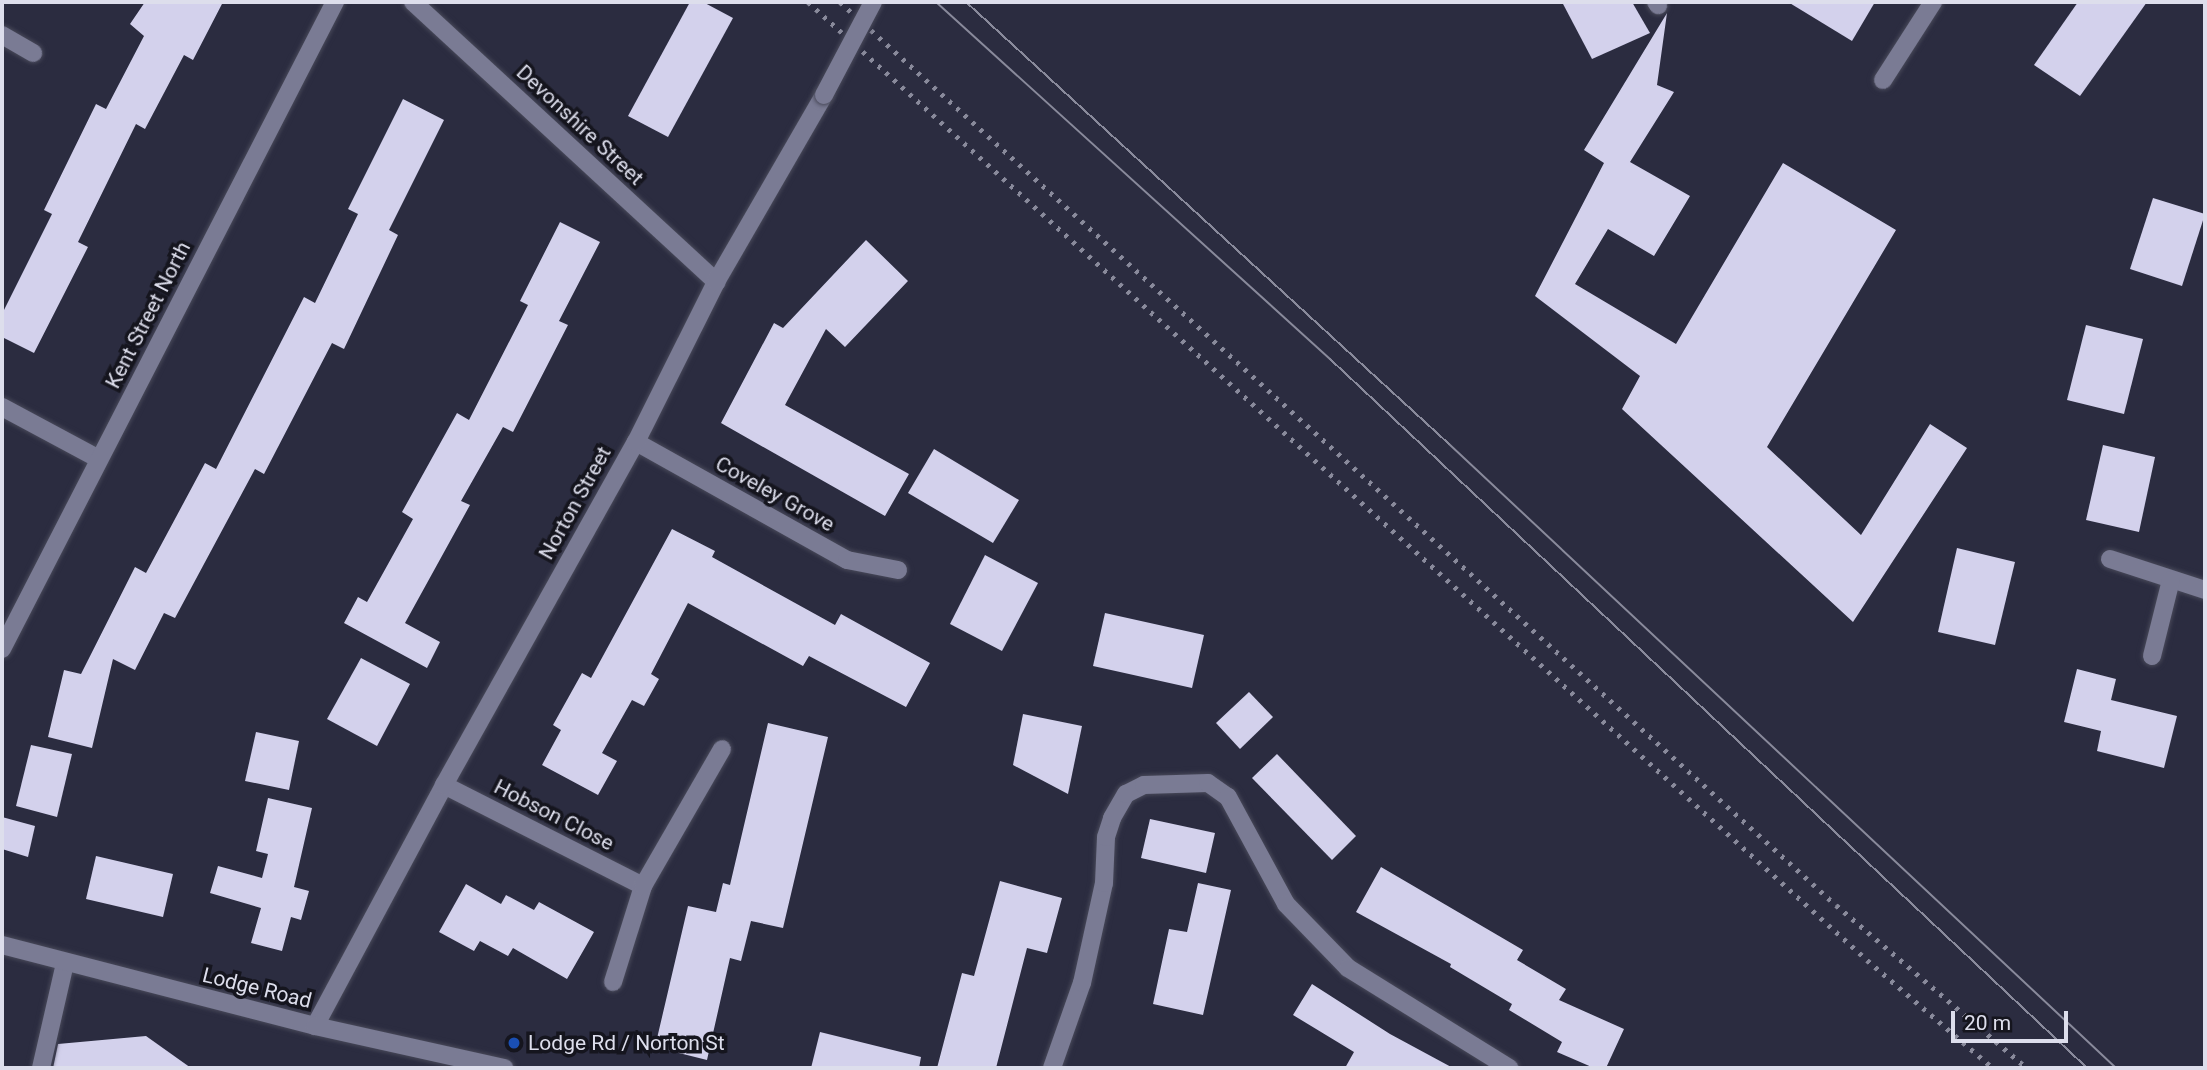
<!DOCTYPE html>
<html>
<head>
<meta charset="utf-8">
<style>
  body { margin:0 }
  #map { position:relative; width:2207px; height:1070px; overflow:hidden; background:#2b2c40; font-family:Roboto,sans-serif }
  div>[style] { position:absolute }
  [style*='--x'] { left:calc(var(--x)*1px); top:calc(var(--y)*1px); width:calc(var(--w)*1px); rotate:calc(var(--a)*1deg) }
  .building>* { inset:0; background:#d3d1ec }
  .roads { filter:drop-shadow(0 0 2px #484959) drop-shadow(0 0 2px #484959) }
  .lane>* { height:18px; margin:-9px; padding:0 9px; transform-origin:9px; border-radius:9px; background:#7a7b94 }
  .street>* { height:18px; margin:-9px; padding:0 9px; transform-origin:9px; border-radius:9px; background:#7a7b94 }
  .secondary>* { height:18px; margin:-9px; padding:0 9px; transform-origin:9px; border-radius:9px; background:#7a7b94 }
  .tram>* { height:2px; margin:-1px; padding:0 1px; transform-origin:1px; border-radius:1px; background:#898a9b }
  .rail>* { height:5px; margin-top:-2.5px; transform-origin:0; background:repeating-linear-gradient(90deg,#898a9b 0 3.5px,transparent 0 10.5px) }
  .bridges { filter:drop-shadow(0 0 2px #484959) drop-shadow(0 0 2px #484959) }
  .street-bridge>* { height:18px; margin:-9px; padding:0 9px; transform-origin:9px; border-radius:9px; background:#7a7b94 }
  .dots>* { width:19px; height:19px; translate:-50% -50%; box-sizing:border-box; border:4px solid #15151e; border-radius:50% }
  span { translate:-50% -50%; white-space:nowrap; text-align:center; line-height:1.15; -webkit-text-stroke:7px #15151e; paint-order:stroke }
  .street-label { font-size:21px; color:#dddeec }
  .poi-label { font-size:21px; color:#dddeec }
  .left { translate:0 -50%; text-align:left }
  .frame { position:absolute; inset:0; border:4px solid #dddeec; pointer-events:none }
  .scale { position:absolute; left:1951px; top:1011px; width:117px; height:32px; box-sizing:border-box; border:4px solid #dddeec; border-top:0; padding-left:9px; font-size:21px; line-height:24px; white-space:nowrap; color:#dddeec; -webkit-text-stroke:5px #15151e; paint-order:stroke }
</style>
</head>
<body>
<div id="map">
  <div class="building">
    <i style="clip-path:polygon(145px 2px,223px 2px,193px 60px,184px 55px,145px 129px,136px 124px,78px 242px,88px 247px,34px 353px,2px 337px,2px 314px,52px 214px,44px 210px,96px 104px,106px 109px,144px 36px,130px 24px)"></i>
    <i style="clip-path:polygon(690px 2px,703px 2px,733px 18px,668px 137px,628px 116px)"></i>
    <i style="clip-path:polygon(1562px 2px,1632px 2px,1650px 33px,1592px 59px)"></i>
    <i style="clip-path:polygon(1788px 2px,1875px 2px,1852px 41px)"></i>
    <i style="clip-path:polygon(2078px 2px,2147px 2px,2080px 96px,2034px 65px)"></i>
    <i style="clip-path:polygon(1667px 13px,1657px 85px,1674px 92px,1630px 162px,1690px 196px,1654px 256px,1608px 229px,1575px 284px,1676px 344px,1783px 163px,1896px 230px,1767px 447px,1861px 535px,1930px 424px,1967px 448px,1853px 622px,1622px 409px,1640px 376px,1535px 296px,1604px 163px,1584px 150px)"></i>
    <i style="clip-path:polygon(403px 99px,444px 120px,389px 230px,398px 235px,344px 349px,332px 343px,264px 474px,255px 469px,175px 618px,164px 613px,135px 670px,113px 659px,92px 748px,48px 737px,64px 670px,81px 674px,135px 567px,146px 573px,205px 463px,216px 469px,304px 297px,315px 303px,358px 214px,348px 209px)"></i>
    <i style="clip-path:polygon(2153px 198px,2205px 214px,2182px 286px,2130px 269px)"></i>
    <i style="clip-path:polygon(560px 222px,600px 242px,559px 321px,568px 325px,513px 432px,503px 427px,461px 501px,470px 505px,405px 623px,440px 642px,427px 668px,344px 623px,358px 597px,367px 602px,413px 519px,402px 512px,457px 413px,469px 420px,528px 305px,520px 301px)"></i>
    <i style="clip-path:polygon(866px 240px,908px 281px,845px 347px,826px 329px,785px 405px,909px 474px,885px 516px,721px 423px,774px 323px,783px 328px)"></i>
    <i style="clip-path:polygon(2086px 325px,2143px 339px,2124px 414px,2067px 400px)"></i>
    <i style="clip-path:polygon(2103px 445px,2155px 457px,2139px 532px,2086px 520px)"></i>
    <i style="clip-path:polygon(934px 449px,1019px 500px,993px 543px,908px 493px)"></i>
    <i style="clip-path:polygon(672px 529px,715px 551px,712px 557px,835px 625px,841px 614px,930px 663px,906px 707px,809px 656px,803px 666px,688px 603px,651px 674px,659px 679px,644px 706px,632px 700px,602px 753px,617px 761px,598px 795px,542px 765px,561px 730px,553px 725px,582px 673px,591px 678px)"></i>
    <i style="clip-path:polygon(1957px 548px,2015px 562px,1995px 645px,1938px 632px)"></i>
    <i style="clip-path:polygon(985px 555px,1038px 583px,1002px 651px,950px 624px)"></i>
    <i style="clip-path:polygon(1105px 613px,1204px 635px,1192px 688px,1093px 666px)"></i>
    <i style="clip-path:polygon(361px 658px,410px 684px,377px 746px,327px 719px)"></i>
    <i style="clip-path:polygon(2077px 669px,2116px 679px,2111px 700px,2177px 716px,2164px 768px,2097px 751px,2101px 731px,2064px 722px)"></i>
    <i style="clip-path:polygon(1249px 692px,1273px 717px,1240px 749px,1216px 723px)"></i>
    <i style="clip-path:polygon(1023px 714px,1082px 726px,1068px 794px,1013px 765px)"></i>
    <i style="clip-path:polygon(768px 723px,828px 737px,783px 928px,751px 921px,741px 961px,730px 958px,707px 1060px,655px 1047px,688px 906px,716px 912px,723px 883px,730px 885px)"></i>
    <i style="clip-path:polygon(256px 732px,299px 741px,289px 790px,245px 781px)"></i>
    <i style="clip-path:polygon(31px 745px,72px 754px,57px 817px,16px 806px)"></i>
    <i style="clip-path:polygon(1277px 754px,1356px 836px,1332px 860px,1252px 778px)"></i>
    <i style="clip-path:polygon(268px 798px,312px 808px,294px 887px,309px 891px,301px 920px,291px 917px,282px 951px,251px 943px,261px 908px,210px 893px,218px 866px,262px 878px,268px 854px,256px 851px)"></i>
    <i style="clip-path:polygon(2px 817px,35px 826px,28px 857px,2px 849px)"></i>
    <i style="clip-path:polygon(1150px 819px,1215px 833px,1206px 873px,1141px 858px)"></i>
    <i style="clip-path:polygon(96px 856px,173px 874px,163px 917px,86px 899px)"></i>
    <i style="clip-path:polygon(1381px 867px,1523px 950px,1517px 960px,1566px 989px,1559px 1000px,1624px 1029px,1606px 1068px,1594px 1068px,1557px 1052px,1562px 1042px,1509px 1010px,1512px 1004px,1450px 967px,1451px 964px,1356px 912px)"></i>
    <i style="clip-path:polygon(1000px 881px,1062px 898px,1047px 953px,1027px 948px,996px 1068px,937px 1068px,962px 973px,974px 976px)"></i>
    <i style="clip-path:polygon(1198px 883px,1231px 890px,1203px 1015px,1153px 1004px,1169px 929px,1187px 932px)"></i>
    <i style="clip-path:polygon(466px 884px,501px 904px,506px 895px,534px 910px,539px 902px,594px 932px,567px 979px,513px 948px,508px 956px,480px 941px,474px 951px,439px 932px)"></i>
    <i style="clip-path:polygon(1312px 984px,1390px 1034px,1453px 1068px,1345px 1068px,1354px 1052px,1293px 1015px)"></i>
    <i style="clip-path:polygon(820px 1032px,921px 1057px,919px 1068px,811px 1068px)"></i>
    <i style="clip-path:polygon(146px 1036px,191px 1068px,53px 1068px,58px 1044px)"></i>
  </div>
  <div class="roads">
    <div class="lane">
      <i style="--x:2;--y:35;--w:36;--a:30"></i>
      <i style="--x:1883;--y:80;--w:93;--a:-57.3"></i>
      <i style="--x:2;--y:407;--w:110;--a:28.2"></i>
    </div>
    <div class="street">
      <i style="--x:413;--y:2;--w:413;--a:42.7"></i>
      <i style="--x:1656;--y:2;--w:4;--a:56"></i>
      <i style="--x:636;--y:442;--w:242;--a:29.2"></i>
      <i style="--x:847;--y:560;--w:52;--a:11.1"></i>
      <i style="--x:2110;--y:559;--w:100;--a:18.1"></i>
      <i style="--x:2;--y:649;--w:728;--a:-62.77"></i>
      <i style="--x:2152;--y:656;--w:78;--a:-76"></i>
      <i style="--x:444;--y:785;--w:223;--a:26.9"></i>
      <i style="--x:613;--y:982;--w:101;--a:-72.6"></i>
      <i style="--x:643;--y:886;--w:158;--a:-60"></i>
      <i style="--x:315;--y:1026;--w:273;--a:-61.8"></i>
      <i style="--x:444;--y:785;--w:393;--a:-60.8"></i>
      <i style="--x:636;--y:442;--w:179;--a:-63.4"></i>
      <i style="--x:716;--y:282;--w:216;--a:-60"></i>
      <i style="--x:41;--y:1068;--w:108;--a:-77.1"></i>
      <i style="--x:1052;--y:1068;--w:90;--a:-70.6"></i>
      <i style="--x:1082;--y:983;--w:102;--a:-77.6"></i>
      <i style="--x:1104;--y:883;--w:46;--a:-87.5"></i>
      <i style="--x:1106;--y:837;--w:20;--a:-72"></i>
      <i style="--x:1112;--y:818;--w:28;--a:-60"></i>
      <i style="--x:1126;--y:794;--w:20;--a:-27"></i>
      <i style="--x:1144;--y:785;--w:64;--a:-1.8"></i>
      <i style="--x:1208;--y:783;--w:24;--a:35"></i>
      <i style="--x:1228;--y:797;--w:122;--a:61.5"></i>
      <i style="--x:1286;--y:904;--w:89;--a:45.9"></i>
      <i style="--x:1348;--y:968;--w:190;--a:31.8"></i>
    </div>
    <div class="secondary">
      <i style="--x:2;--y:945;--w:323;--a:14.5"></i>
      <i style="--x:315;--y:1026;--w:194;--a:12.5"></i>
    </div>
  </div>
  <div class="tram">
    <i style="--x:936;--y:2;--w:532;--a:42.18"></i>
    <i style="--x:1330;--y:359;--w:1037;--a:43.12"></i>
    <i style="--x:966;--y:2;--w:655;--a:42.46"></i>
    <i style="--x:1449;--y:444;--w:913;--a:43.09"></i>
  </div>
  <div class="rail">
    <i style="--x:808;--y:2;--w:1428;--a:42.13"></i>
    <i style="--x:1867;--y:960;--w:166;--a:40.6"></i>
    <i style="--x:840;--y:2;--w:1344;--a:42.2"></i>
    <i style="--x:1836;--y:905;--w:251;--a:40.5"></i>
  </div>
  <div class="bridges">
    <div class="street-bridge">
      <i style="--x:824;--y:95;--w:105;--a:-62.2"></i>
    </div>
  </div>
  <div class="dots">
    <i style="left:514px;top:1043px;background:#1a4fb4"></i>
  </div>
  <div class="street-label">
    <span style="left:580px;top:125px;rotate:43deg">Devonshire Street</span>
    <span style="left:148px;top:315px;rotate:-63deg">Kent Street North</span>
    <span style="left:775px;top:494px;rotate:29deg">Coveley Grove</span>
    <span style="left:575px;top:503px;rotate:-61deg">Norton Street</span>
    <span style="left:554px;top:815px;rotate:27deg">Hobson Close</span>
    <span style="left:257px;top:988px;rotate:14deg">Lodge Road</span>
  </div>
  <div class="poi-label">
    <span class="left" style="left:528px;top:1043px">Lodge Rd / Norton St</span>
  </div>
  <div class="frame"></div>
  <div class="scale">20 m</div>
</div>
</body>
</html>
